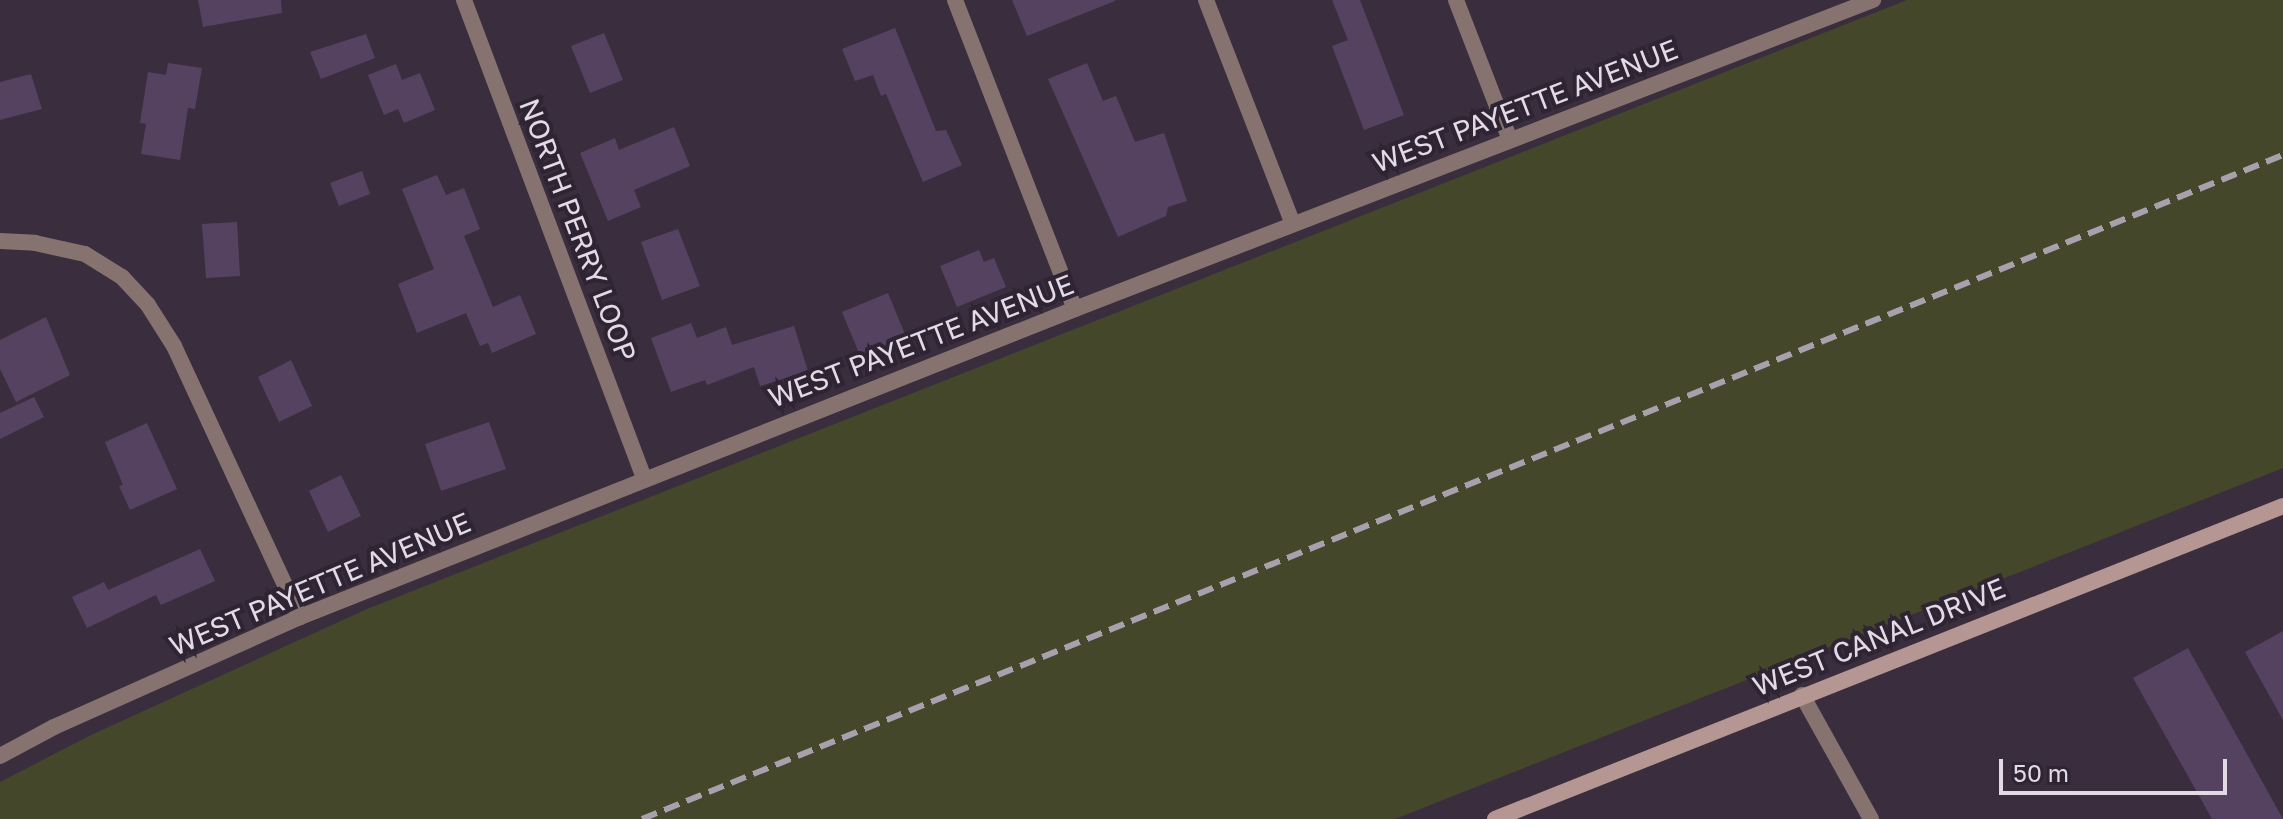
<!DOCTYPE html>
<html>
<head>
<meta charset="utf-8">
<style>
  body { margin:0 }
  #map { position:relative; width:2283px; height:819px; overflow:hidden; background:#3a2d3e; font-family:"Golos Text",sans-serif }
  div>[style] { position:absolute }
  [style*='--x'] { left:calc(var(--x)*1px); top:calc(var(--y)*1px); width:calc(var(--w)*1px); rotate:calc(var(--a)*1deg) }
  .green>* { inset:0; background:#45472a }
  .building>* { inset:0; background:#554261 }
  .lane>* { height:16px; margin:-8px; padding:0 8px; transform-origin:8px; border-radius:8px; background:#867370 }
  .street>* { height:16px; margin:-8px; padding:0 8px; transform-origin:8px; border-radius:8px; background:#867370 }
  .secondary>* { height:16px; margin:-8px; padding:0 8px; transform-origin:8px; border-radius:8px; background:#b59692 }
  .rail>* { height:6px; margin-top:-3px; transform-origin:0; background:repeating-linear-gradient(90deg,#a9a0ad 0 16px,transparent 0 24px) }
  span { translate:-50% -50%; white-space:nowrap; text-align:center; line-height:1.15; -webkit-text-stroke:8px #2f2433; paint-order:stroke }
  .street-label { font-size:28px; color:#e2dae5 }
  .scale { position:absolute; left:1999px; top:759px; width:228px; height:36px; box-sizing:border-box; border:4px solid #e2dae5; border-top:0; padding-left:10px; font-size:24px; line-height:28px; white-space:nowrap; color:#e2dae5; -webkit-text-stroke:6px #2f2433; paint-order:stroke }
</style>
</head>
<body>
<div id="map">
  <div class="green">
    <i style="clip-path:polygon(1907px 0,2283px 0,2283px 468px,1395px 819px,0 819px,0 782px,91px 735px,367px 609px)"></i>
  </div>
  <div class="building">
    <i style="clip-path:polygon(198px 0,281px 0,282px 13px,203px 27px)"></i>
    <i style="clip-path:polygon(1012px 0,1115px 0,1115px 1px,1027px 36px)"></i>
    <i style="clip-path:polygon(1332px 0,1360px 0,1404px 115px,1364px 130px,1332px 46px,1348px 40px)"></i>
    <i style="clip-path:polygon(895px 28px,936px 131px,946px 130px,962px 165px,923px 182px,886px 94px,881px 96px,873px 75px,855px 81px,842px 49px)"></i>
    <i style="clip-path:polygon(604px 33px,623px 80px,590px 93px,571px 46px)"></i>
    <i style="clip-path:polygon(366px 34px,375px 58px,321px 79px,310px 52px)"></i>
    <i style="clip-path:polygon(168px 63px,202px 68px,195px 109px,188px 108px,180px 160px,141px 154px,146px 124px,140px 123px,148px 72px,166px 75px)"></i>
    <i style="clip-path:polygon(1087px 63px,1103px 101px,1116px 96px,1135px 142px,1164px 133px,1187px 201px,1168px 207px,1166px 216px,1118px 237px,1048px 79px)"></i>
    <i style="clip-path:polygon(396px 64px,402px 80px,420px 73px,435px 110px,404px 123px,398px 109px,384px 115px,368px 75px)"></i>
    <i style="clip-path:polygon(31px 74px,42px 109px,0 120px,0 82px)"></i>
    <i style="clip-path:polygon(674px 127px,690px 166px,634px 190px,641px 207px,608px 221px,580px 153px,615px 138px,619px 150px)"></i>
    <i style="clip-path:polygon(362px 171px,370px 194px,339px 206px,330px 183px)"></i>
    <i style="clip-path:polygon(437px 175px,446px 195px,464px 188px,480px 229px,464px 236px,493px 307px,520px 295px,536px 334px,492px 353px,488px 343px,480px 346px,466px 313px,417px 333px,398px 284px,434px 269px,402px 189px)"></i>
    <i style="clip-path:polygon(237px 222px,240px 276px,206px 278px,202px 224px)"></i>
    <i style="clip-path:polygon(678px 229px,700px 286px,662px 300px,641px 242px)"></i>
    <i style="clip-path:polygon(979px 250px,984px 262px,994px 258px,1006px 287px,957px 307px,940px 266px)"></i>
    <i style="clip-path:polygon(888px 293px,907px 339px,861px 358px,842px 312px)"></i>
    <i style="clip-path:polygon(46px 317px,70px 375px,16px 402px,0 369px,0 340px)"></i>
    <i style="clip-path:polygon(691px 323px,697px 338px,726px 327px,732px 345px,794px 326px,808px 371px,760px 386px,754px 367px,707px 385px,705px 380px,671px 392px,651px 338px)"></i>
    <i style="clip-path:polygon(291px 360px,312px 406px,279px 422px,258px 377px)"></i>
    <i style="clip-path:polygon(34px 397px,44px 417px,0 439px,0 413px)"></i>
    <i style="clip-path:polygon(489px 422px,506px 469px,441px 491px,425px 444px)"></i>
    <i style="clip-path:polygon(147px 423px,177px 489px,130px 510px,119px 486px,123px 485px,105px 442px)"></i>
    <i style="clip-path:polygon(341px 475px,361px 516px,328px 532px,309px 491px)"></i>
    <i style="clip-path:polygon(200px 549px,215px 581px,161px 605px,156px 595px,87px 628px,72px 597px,104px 582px,108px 590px)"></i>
    <i style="clip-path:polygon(2283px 631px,2283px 720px,2245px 652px)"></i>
    <i style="clip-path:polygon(2188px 648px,2283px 819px,2212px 819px,2133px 678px)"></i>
  </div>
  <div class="lane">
    <i style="--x:1206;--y:0;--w:240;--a:68.8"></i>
  </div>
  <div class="street">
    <i style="--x:464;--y:0;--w:511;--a:69.37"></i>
    <i style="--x:955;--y:0;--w:331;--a:68.8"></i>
    <i style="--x:1456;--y:0;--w:150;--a:68.9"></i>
    <i style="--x:0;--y:241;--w:35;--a:3"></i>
    <i style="--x:35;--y:243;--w:51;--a:12.4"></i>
    <i style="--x:85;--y:254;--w:44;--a:31.9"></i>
    <i style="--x:122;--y:277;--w:38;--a:47"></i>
    <i style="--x:148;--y:305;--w:49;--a:57.6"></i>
    <i style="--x:174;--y:346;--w:299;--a:65.1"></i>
    <i style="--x:1802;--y:695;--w:142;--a:60.9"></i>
    <i style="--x:0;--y:756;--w:61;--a:-28.2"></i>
    <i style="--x:54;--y:727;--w:269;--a:-24.1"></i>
    <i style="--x:300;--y:617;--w:834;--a:-21.67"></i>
    <i style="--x:1075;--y:309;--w:856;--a:-21.17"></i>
  </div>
  <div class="secondary">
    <i style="--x:1495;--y:819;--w:848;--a:-21.66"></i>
  </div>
  <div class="rail">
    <i style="--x:642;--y:819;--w:1770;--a:-22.03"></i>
  </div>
  <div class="street-label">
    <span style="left:1525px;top:106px;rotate:-21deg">WEST PAYETTE AVENUE</span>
    <span style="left:578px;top:230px;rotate:69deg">NORTH PERRY LOOP</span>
    <span style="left:921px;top:341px;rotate:-21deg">WEST PAYETTE AVENUE</span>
    <span style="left:320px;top:584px;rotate:-23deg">WEST PAYETTE AVENUE</span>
    <span style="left:1879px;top:637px;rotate:-22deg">WEST CANAL DRIVE</span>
  </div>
  <div class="scale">50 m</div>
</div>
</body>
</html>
